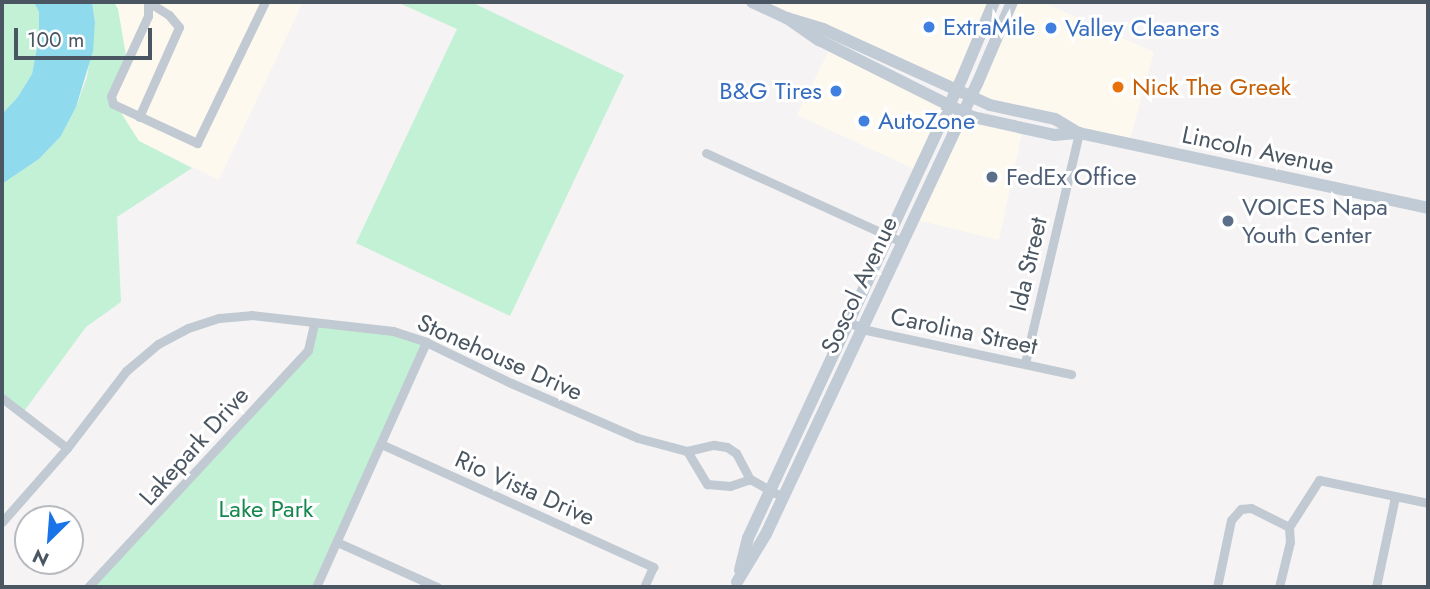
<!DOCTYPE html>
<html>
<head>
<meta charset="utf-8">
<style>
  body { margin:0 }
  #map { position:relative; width:1430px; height:589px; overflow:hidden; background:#f5f3f3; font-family:Jost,sans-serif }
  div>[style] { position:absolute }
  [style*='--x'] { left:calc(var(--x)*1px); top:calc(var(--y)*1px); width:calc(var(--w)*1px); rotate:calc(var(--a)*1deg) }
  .commercial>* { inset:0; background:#fdf9ef }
  .green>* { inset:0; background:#c3f1d5 }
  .water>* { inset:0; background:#90daee }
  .minor>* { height:9px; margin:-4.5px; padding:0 4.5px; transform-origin:4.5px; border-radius:4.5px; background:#c1cad2 }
  .secondary>* { height:12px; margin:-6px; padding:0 6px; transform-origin:6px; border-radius:6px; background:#c1cbd6 }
  .dots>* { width:19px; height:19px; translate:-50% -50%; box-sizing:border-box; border:4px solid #fff; border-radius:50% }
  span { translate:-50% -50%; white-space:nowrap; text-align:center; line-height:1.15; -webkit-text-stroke:6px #fff; paint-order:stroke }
  .shop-label { font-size:24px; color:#366cbe }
  .left { translate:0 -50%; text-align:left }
  .right { translate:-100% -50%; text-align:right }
  .food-label { font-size:24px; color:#c56008 }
  .street-label { font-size:24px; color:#4a5661 }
  .service-label { font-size:24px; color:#4e5e75 }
  .park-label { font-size:24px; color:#17864f }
  .frame { position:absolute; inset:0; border:4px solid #4a5661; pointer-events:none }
  .north { position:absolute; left:14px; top:505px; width:70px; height:70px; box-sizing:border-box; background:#fff; border:2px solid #b7bbc0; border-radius:50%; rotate:205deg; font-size:19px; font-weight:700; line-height:28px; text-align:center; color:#4a5661 }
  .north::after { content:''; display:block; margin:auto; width:24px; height:32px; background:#1a73e8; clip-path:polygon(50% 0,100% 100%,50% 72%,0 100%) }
  .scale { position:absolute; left:14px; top:28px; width:138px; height:32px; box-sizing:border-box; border:4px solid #4a5661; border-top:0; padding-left:9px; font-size:21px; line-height:24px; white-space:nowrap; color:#4a5661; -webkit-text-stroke:5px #fff; paint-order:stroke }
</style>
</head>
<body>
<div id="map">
  <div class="commercial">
    <i style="clip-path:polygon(114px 2px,303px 2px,219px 180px,139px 141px,113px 104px,127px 61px)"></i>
    <i style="clip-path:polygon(752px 2px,994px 2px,956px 90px)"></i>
    <i style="clip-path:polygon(1012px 2px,1042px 2px,1154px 52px,1129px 143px,971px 96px)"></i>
    <i style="clip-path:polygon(831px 46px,949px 105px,919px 171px,797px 115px)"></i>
    <i style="clip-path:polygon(963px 112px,1023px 128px,999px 240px,913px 219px)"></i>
  </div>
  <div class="green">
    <i style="clip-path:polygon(2px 2px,34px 2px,39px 12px,39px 37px,32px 74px,17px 98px,2px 114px)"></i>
    <i style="clip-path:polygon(92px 2px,114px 2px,118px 9px,127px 61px,111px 96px,118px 108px,139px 141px,192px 168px,117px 217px,121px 302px,86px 327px,22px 414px,2px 398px,2px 184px,39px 159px,61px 136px,76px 107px,87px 77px,95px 22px)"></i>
    <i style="clip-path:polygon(397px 2px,471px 2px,624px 75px,510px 316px,356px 243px,457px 29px)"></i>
    <i style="clip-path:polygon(314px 323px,393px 331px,426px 342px,316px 587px,87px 587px,307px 350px)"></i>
  </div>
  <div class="water">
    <i style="clip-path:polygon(34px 2px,92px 2px,95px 22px,93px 51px,76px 107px,61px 136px,39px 159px,2px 184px,2px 114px,17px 98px,32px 74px,39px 37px,39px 12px)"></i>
  </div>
  <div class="minor">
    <i style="--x:148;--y:2;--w:14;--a:90"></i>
    <i style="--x:148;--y:16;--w:88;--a:114.8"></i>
    <i style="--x:111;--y:96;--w:8;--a:76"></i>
    <i style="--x:113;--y:104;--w:93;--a:24.9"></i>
    <i style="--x:197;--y:143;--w:157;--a:-64.3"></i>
    <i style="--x:139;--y:117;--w:98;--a:-66"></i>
    <i style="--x:179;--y:27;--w:16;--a:-130"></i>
    <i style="--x:169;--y:15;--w:25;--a:-148"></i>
    <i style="--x:706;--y:153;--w:215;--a:24.4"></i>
    <i style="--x:850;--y:322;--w:14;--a:30"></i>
    <i style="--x:862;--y:329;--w:214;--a:12.2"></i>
    <i style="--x:1025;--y:363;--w:236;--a:-76.8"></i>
    <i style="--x:2;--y:398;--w:82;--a:37.6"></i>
    <i style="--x:381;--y:444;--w:299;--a:24.3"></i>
    <i style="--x:653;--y:567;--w:22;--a:114"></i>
    <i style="--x:687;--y:451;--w:39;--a:59"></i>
    <i style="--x:707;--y:484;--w:23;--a:5"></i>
    <i style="--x:730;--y:486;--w:21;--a:-19"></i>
    <i style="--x:2;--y:522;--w:98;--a:-48.7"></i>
    <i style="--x:67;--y:448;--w:97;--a:-52.5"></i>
    <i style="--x:126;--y:371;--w:42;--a:-40.2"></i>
    <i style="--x:158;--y:344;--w:34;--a:-28"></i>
    <i style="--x:188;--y:328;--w:33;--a:-18"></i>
    <i style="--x:219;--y:318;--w:32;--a:-5"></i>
    <i style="--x:251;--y:315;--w:143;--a:6.4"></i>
    <i style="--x:393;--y:331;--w:35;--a:18"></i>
    <i style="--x:426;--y:342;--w:94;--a:25.8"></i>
    <i style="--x:511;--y:383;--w:138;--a:23.4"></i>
    <i style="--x:638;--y:438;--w:51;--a:14.9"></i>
    <i style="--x:687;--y:451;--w:28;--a:-13"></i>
    <i style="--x:714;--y:445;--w:13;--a:9"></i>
    <i style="--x:727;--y:447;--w:11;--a:34"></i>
    <i style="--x:736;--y:453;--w:30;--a:62"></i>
    <i style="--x:750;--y:479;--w:38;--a:29"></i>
    <i style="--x:337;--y:542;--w:110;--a:24.2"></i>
    <i style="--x:88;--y:587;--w:323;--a:-47.1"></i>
    <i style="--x:308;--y:350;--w:28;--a:-77"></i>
    <i style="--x:316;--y:587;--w:269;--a:-65.8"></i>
    <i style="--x:1217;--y:587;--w:68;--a:-78.2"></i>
    <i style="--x:1231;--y:520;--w:15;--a:-48"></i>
    <i style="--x:1241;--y:509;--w:10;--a:-6"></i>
    <i style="--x:1251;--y:508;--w:42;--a:26.6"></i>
    <i style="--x:1279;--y:587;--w:46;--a:-76.3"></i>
    <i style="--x:1290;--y:542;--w:15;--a:-94"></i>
    <i style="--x:1289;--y:527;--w:56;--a:-57.4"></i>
    <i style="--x:1319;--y:480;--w:111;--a:11.9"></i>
    <i style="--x:1376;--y:587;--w:92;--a:-78.1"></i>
  </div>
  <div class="secondary">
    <i style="--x:752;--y:2;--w:38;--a:25"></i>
    <i style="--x:787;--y:18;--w:38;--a:17"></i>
    <i style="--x:823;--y:29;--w:183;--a:24.5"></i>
    <i style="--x:990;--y:105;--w:66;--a:12.2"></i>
    <i style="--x:1055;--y:119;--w:27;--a:31"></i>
    <i style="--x:787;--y:18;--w:39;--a:35"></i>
    <i style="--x:819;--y:40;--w:172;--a:26.6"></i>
    <i style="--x:973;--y:117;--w:83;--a:12.5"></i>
    <i style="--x:1054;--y:135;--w:25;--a:-5"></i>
    <i style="--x:1079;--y:133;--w:357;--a:12.1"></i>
    <i style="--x:740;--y:570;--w:33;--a:-76"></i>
    <i style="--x:748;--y:538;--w:507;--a:-65.05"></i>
    <i style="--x:962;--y:78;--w:82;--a:-67.2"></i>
    <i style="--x:737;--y:582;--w:56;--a:-58.9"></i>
    <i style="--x:766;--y:534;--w:497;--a:-64.9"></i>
    <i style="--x:977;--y:84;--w:89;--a:-66.9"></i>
  </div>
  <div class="dots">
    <i style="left:929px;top:27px;background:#3f7fe0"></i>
    <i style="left:1051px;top:28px;background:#3f7fe0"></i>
    <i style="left:1118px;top:87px;background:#e8710a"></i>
    <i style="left:836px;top:91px;background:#3f7fe0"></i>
    <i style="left:864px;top:121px;background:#3f7fe0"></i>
    <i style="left:992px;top:177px;background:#5c6f8a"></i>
    <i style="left:1228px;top:221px;background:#5c6f8a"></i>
  </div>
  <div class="shop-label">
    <span class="left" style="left:943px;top:27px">ExtraMile</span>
    <span class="left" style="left:1065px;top:28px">Valley Cleaners</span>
    <span class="right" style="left:822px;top:91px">B&amp;G Tires</span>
    <span class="left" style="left:878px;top:121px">AutoZone</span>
  </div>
  <div class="food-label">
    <span class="left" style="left:1132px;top:87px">Nick The Greek</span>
  </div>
  <div class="street-label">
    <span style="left:1258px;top:150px;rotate:12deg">Lincoln Avenue</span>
    <span style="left:1028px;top:264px;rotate:-77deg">Ida Street</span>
    <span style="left:859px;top:285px;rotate:-65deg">Soscol Avenue</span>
    <span style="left:964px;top:331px;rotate:12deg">Carolina Street</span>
    <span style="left:500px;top:357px;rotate:24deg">Stonehouse Drive</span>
    <span style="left:194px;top:446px;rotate:-48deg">Lakepark Drive</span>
    <span style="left:525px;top:488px;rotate:24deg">Rio Vista Drive</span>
  </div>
  <div class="service-label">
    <span class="left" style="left:1006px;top:177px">FedEx Office</span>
    <span class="left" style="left:1242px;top:221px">VOICES Napa<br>Youth Center</span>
  </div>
  <div class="park-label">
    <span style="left:266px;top:509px">Lake Park</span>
  </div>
  <div class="frame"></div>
  <div class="north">N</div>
  <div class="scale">100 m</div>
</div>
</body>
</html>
